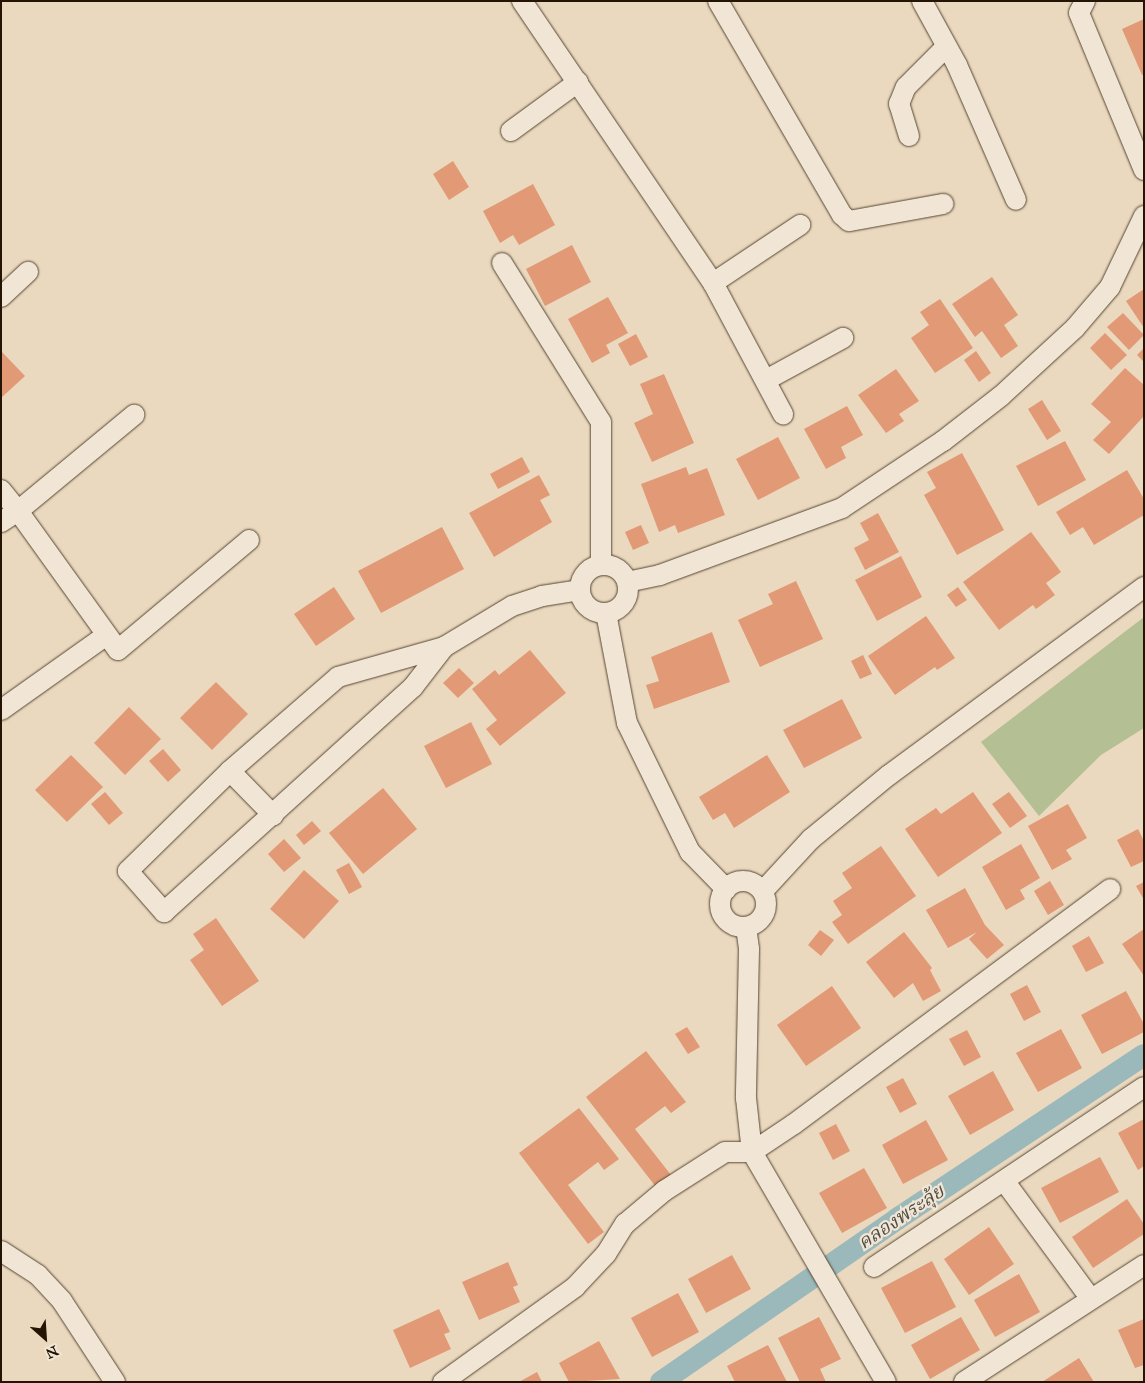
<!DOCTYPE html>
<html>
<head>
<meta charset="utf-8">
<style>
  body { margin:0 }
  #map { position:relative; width:1145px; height:1383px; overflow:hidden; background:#ead9be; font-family:"IM FELL Great Primer","Noto Serif Thai",serif }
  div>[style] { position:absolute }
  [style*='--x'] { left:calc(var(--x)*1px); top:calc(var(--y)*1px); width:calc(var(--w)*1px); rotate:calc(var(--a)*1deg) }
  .green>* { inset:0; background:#b4c094 }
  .canal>* { height:22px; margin:-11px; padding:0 11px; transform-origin:11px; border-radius:11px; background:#9bb8ba }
  .building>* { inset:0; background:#e19976 }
  .roads { filter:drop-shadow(0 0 1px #564532) drop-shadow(0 0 1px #564532) }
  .minor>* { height:20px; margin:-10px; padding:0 10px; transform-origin:10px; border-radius:10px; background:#f1e6d5 }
  .minor>.ring { margin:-10px; padding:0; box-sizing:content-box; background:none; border:20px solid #f1e6d5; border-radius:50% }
  span { translate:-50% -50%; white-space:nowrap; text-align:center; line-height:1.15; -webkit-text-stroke:4.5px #f1e6d5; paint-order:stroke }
  .water-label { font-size:19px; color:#4e4d44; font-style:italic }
  .frame { position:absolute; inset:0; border:2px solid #241404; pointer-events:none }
  .north { position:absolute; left:20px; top:1313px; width:50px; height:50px; -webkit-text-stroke:4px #f1e6d5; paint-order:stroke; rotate:154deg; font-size:14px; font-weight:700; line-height:20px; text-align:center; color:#241404 }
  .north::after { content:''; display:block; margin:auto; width:18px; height:22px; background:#241404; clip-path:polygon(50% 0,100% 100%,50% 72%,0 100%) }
</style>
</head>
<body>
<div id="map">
  <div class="green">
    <i style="clip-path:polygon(1144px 617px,1144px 728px,1101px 755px,1039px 816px,981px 742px)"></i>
  </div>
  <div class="canal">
    <i style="--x:661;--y:1382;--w:287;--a:-34.6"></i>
    <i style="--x:897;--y:1219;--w:296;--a:-33.6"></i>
  </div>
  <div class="building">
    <i style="clip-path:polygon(1144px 19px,1144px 74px,1142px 75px,1122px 29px)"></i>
    <i style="clip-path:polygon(453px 161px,469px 187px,449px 200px,433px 174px)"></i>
    <i style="clip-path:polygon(533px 184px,555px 225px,519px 245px,513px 235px,500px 243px,483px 211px)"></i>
    <i style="clip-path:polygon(572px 245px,591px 282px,545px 306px,526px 269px)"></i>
    <i style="clip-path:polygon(992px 277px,1018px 315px,1004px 325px,1018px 346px,1001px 358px,982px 331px,975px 337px,952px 304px)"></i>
    <i style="clip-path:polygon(1144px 289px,1144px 328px,1126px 301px)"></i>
    <i style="clip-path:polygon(608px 297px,628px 333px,606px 345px,610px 353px,592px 363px,568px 319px)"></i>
    <i style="clip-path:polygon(940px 299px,973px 348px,935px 373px,911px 338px,929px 325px,920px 312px)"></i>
    <i style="clip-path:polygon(1123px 313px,1144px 335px,1129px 350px,1107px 327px)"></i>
    <i style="clip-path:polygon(1105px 333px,1127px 355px,1111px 370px,1090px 348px)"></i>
    <i style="clip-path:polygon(636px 334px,648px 357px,630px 366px,618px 344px)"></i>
    <i style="clip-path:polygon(1144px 348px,1144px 362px,1137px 355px)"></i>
    <i style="clip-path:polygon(1px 351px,25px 376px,1px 398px)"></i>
    <i style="clip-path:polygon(976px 351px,991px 373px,979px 382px,964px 360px)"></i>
    <i style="clip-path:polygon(1125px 368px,1144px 385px,1144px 416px,1109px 454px,1093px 440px,1111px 422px,1091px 404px)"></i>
    <i style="clip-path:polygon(896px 369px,919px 401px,899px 414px,904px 421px,886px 433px,858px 395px)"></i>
    <i style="clip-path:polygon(664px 374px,694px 443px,652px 462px,634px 423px,653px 414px,640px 384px)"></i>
    <i style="clip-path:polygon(1042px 400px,1061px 431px,1047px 440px,1028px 409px)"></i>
    <i style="clip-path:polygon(847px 406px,863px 435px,841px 447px,846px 458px,826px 469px,804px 429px)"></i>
    <i style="clip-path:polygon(778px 437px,800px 478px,758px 500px,736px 459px)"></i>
    <i style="clip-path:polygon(1065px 441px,1086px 480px,1038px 506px,1016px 466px)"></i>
    <i style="clip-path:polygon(962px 453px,1004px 530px,957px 555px,924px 495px,936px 488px,927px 472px)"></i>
    <i style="clip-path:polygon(522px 457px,530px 472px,498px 489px,490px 474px)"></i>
    <i style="clip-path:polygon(686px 467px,689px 475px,707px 468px,725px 515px,678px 533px,675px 525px,659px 532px,641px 484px)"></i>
    <i style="clip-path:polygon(1127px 470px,1144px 499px,1144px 515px,1094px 545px,1083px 527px,1070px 535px,1056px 512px)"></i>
    <i style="clip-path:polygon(539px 475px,550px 495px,540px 500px,552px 522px,494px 557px,469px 513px)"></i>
    <i style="clip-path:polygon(878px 513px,899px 552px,865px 570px,854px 548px,869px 540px,860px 523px)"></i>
    <i style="clip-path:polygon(641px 525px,649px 543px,633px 550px,625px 532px)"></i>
    <i style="clip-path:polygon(442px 527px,464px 569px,381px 613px,358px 571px)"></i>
    <i style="clip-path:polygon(1031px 532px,1061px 572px,1046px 583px,1055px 595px,1036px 609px,1033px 605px,999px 630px,963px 582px)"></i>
    <i style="clip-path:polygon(901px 556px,922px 597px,877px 621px,855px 580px)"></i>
    <i style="clip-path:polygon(796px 581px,823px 639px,760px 667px,738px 620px,773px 604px,768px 594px)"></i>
    <i style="clip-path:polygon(334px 587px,355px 619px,316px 646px,294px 614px)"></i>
    <i style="clip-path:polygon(958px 587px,967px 600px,956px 607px,947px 595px)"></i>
    <i style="clip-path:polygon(926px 616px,955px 658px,937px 670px,935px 667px,895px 695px,868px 656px)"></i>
    <i style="clip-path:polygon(712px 632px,730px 682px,654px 709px,646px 685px,659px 681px,651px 657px)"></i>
    <i style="clip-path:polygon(530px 650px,566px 693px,500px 746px,486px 729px,497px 720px,472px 689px,495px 670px,499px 675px)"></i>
    <i style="clip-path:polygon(863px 655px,872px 674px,860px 679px,851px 661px)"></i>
    <i style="clip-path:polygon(459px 668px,474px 683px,458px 698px,443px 683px)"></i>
    <i style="clip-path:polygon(216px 682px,248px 714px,212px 750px,180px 718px)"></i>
    <i style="clip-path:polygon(842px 699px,862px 738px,804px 768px,783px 730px)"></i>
    <i style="clip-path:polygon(129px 707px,161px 739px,125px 775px,94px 743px)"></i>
    <i style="clip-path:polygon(471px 722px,492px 764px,446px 788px,424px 746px)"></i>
    <i style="clip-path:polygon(163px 749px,181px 770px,168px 782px,149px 761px)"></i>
    <i style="clip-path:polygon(71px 755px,103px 787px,67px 822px,35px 790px)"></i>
    <i style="clip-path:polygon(767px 755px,790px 792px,734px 828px,725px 813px,713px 820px,699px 797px)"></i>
    <i style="clip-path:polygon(383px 788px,417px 829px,363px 874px,329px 833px)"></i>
    <i style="clip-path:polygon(105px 792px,123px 813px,109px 825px,91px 804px)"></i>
    <i style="clip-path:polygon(973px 792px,1002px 833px,938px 877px,905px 829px,936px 808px,941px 814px)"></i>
    <i style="clip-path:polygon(1009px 792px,1027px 816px,1010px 828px,992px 804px)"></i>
    <i style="clip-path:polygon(1068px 804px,1087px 838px,1066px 850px,1072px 859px,1052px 870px,1028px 826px)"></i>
    <i style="clip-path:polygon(312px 821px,321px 831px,304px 845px,296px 835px)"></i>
    <i style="clip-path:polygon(1138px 829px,1144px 841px,1144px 861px,1131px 867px,1117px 840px)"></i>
    <i style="clip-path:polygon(284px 839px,301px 858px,284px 872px,268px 854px)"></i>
    <i style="clip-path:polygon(1021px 844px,1040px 878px,1020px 890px,1025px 899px,1006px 910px,982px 867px)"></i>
    <i style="clip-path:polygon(881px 846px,916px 896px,848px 944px,832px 922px,842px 915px,833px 901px,852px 888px,842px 873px)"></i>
    <i style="clip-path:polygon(349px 863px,362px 887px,349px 894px,336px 870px)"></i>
    <i style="clip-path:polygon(304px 870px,339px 901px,304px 939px,270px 909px)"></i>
    <i style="clip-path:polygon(1050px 881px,1064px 905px,1048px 915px,1034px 891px)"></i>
    <i style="clip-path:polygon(1144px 882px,1144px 900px,1136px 886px)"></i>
    <i style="clip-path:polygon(965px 888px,985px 925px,1004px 945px,987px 959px,969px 939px,977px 932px,948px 948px,926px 910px)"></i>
    <i style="clip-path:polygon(216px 918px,259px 981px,222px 1006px,190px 960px,204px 950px,193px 934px)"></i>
    <i style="clip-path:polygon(1144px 929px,1144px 976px,1122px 944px)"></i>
    <i style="clip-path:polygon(820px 930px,834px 940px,821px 956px,808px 945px)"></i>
    <i style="clip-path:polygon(904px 932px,932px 968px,930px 970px,941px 991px,923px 1001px,913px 983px,894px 998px,866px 962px)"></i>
    <i style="clip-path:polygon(1089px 936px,1104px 963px,1086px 972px,1072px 946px)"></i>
    <i style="clip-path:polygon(1027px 985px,1041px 1012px,1024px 1021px,1010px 994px)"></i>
    <i style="clip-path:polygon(832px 986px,861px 1028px,806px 1066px,777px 1025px)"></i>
    <i style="clip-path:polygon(1126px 991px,1144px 1024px,1144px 1032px,1102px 1054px,1081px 1015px)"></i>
    <i style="clip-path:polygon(687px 1027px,700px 1047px,688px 1054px,675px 1034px)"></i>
    <i style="clip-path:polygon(1061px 1029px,1082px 1068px,1038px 1092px,1016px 1053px)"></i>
    <i style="clip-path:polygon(967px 1030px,981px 1057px,964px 1066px,949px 1039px)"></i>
    <i style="clip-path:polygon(646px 1051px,686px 1102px,671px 1113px,665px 1106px,635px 1129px,671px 1175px,656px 1187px,586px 1097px)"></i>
    <i style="clip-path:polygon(993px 1071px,1014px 1110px,970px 1135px,948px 1096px)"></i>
    <i style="clip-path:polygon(903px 1078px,917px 1104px,900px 1113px,886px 1087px)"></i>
    <i style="clip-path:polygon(579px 1108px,619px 1159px,604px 1170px,598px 1162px,568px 1185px,604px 1232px,588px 1244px,519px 1153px)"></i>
    <i style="clip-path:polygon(1144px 1119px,1144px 1166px,1138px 1170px,1118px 1133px)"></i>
    <i style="clip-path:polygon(926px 1120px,948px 1160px,903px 1184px,882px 1145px)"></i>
    <i style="clip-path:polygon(836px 1124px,850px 1151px,833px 1160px,819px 1133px)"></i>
    <i style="clip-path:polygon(1100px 1157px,1119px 1192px,1060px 1223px,1041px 1188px)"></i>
    <i style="clip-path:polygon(864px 1168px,887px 1208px,842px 1233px,819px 1193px)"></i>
    <i style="clip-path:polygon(1127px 1199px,1144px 1224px,1144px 1234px,1093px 1268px,1072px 1237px)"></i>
    <i style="clip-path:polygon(989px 1227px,1014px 1264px,969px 1295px,944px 1259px)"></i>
    <i style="clip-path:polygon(732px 1255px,751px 1289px,706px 1313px,688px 1279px)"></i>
    <i style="clip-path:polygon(932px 1261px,956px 1307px,905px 1333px,881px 1288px)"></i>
    <i style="clip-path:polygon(508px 1262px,518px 1285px,513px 1287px,520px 1302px,479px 1320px,462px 1282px)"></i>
    <i style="clip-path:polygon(1019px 1274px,1040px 1312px,995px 1337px,974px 1300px)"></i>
    <i style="clip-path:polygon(678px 1293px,699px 1332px,652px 1357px,631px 1318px)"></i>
    <i style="clip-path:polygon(439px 1309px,450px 1332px,444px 1334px,451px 1349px,410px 1368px,393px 1330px)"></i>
    <i style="clip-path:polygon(819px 1317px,841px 1359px,820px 1369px,826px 1382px,800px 1382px,778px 1338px)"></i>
    <i style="clip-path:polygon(961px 1317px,980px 1350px,930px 1379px,911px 1345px)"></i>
    <i style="clip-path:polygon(1144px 1319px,1144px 1365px,1135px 1368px,1118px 1330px)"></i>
    <i style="clip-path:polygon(599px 1341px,620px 1379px,569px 1382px,559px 1363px)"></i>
    <i style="clip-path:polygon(768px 1345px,787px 1382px,735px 1382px,727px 1366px)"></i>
    <i style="clip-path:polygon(1079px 1358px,1094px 1382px,1042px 1382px)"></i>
    <i style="clip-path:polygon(537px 1372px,542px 1382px,519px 1382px)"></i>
  </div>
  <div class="roads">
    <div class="minor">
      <i style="--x:522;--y:1;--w:341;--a:55.9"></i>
      <i style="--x:713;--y:283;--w:149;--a:61.9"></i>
      <i style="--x:718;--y:1;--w:247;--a:59.9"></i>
      <i style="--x:842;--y:215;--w:9;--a:41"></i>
      <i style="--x:849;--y:221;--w:96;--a:-10.3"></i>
      <i style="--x:922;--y:1;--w:73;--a:61.3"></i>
      <i style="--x:957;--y:65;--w:147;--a:66.4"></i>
      <i style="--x:1085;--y:1;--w:13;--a:117"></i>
      <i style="--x:1079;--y:13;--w:170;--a:67.5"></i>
      <i style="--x:511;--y:131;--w:83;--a:-36.2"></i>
      <i style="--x:909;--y:136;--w:34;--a:-107"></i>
      <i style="--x:899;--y:104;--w:18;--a:-68"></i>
      <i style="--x:906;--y:87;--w:55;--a:-45"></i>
      <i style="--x:502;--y:263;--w:187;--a:58.1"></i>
      <i style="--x:601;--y:422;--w:143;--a:90"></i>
      <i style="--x:713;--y:283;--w:105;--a:-33.7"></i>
      <i style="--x:1;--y:297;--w:37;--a:-43"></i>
      <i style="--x:766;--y:380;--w:88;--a:-28.6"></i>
      <i style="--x:1;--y:490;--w:27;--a:51"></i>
      <i style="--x:18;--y:511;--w:151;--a:-39.6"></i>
      <i style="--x:1;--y:522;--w:20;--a:-33"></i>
      <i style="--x:18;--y:511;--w:171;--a:54.3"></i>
      <i style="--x:118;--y:650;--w:171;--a:-40"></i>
      <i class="ring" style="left:580px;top:565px;width:28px;height:28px"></i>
      <i style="--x:627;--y:582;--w:34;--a:-12"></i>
      <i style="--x:660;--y:575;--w:194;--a:-20.2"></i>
      <i style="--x:842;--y:508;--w:121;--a:-33.6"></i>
      <i style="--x:943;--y:441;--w:73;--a:-37.8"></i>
      <i style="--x:1001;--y:396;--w:100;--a:-42.6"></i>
      <i style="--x:1075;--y:328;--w:54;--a:-49.5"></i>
      <i style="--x:1110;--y:287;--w:79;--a:-64.4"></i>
      <i style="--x:606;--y:613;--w:112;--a:79.2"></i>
      <i style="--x:627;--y:723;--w:144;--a:64"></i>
      <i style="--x:690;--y:852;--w:52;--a:45.8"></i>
      <i style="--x:444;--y:647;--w:110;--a:164.2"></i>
      <i style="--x:338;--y:677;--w:143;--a:139"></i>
      <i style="--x:230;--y:771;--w:143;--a:135.6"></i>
      <i style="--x:128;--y:871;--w:55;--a:48.7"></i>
      <i style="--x:164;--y:912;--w:336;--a:-42.1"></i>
      <i style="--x:413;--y:687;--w:51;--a:-52.2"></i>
      <i style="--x:444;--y:647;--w:79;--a:-31.1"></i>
      <i style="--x:512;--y:606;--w:32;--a:-18"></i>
      <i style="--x:542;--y:596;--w:38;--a:-9"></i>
      <i style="--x:1;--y:710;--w:128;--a:-35.4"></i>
      <i style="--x:230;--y:771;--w:62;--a:45.7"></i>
      <i class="ring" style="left:720px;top:881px;width:26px;height:26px"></i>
      <i style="--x:763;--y:891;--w:71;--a:-47.3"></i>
      <i style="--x:811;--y:839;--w:101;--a:-39.4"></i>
      <i style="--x:889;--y:775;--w:317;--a:-36.4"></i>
      <i style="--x:746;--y:927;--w:22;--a:82"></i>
      <i style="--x:749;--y:949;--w:149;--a:91.2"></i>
      <i style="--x:746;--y:1098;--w:54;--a:83.7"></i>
      <i style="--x:752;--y:1152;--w:266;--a:59.8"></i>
      <i style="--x:1005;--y:1182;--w:145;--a:53.7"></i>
      <i style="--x:1;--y:1251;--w:44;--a:33"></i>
      <i style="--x:38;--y:1275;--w:35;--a:47"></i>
      <i style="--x:62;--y:1301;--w:97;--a:56.8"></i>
      <i style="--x:874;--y:1267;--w:324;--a:-33.7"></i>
      <i style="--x:443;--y:1382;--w:163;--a:-35.7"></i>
      <i style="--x:575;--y:1287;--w:45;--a:-46.8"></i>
      <i style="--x:606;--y:1254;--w:36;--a:-58"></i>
      <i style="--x:625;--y:1224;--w:51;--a:-40.2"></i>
      <i style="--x:664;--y:1191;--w:72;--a:-32.6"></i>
      <i style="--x:725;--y:1152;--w:27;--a:0"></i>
      <i style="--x:752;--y:1152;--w:50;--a:-33.7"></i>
      <i style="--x:794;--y:1124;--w:394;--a:-36.6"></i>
      <i style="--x:964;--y:1382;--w:215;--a:-33"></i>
    </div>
  </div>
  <div class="water-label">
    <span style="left:901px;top:1217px;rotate:-34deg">คลองพระลุ้ย</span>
  </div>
  <div class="frame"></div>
  <div class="north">N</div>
</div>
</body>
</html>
